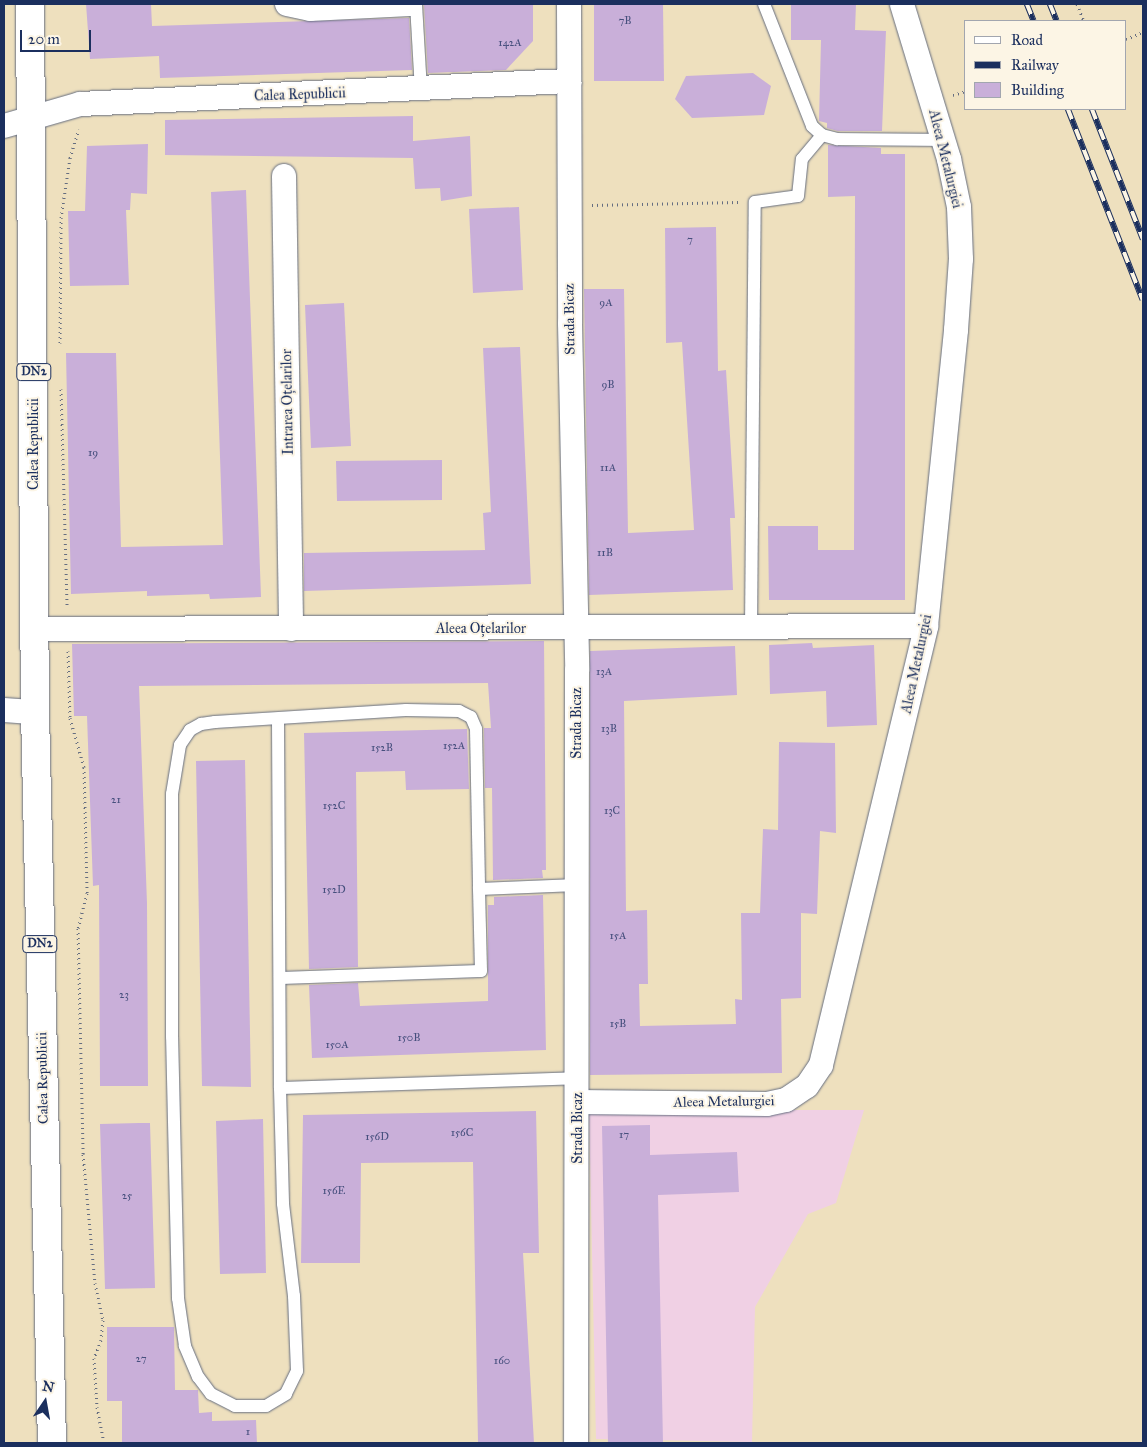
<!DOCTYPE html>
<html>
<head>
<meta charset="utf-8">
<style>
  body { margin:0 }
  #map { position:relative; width:1147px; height:1447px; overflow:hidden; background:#eee0be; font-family:"IM FELL Great Primer",serif }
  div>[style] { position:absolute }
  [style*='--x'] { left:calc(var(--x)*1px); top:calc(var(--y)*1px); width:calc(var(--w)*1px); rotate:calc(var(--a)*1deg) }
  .built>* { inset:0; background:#f0d0e4 }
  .building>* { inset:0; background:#c9afd9 }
  .path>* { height:3px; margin-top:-1.5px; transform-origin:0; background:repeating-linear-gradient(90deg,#656d80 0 1px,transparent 0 5px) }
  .roads { filter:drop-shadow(0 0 1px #656d80) drop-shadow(0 0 1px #656d80) }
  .service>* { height:12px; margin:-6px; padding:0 6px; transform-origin:6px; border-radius:6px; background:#fff }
  .minor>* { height:24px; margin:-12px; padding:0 12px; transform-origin:12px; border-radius:12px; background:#fff }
  .primary>* { height:28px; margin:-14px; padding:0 14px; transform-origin:14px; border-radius:14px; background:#fff }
  .rail>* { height:5.5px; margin-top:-2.75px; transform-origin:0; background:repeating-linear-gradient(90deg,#fcf5e5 0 11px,#1b2f5e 0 22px); box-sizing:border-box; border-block:1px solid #1b2f5e }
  span { translate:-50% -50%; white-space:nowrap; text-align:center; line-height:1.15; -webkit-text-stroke:4px #fcf5e5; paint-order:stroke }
  .number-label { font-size:11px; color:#464f7d }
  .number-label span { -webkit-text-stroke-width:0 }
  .shield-label span { padding:1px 4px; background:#fcf5e5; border:1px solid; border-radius:4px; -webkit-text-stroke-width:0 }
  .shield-label { font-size:12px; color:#1b2f5e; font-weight:700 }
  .street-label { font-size:14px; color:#1b2f5e }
  .frame { position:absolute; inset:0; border:5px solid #1b2f5e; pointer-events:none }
  .legend { position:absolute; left:964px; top:20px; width:162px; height:90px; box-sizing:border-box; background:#fcf5e5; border:1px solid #a2a6af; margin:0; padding:6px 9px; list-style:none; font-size:15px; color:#1b2f5e }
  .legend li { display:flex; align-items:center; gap:10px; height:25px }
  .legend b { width:25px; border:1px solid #a2a6af }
  .north { position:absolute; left:20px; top:1377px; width:50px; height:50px; -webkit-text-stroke:4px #fcf5e5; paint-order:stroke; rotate:12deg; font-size:14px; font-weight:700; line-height:20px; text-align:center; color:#1b2f5e }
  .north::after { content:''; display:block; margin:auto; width:18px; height:22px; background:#1b2f5e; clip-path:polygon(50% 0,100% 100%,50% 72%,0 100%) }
  .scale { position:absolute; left:20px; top:30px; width:71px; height:22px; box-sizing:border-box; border:2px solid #1b2f5e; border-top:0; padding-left:6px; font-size:15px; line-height:18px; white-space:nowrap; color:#1b2f5e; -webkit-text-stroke:4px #fcf5e5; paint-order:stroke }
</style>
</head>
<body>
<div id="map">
  <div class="built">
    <i style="clip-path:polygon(589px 1110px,864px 1110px,836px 1203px,808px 1214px,755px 1307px,752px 1442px,596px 1439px)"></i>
  </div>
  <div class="building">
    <i style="clip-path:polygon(86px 4px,151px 4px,152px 26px,409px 18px,412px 70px,160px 78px,159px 56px,90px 59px)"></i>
    <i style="clip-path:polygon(424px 4px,533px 4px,533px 41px,506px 70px,428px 73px)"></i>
    <i style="clip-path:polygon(594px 4px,663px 4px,664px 81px,594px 81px)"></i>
    <i style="clip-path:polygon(791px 4px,856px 4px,855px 30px,886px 31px,882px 131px,838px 131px,827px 128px,827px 123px,819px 121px,821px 40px,791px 40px)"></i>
    <i style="clip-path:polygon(753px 73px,771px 86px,764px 115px,692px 118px,675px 99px,686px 76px)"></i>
    <i style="clip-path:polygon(413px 116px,413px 141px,470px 136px,472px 196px,441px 201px,440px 188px,415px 189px,413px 158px,165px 155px,165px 120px)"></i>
    <i style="clip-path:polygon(148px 144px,147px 194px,131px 193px,130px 210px,126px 210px,129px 285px,70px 286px,68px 211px,85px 211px,87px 146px)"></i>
    <i style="clip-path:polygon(828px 145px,881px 148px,881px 154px,905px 154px,905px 600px,769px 600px,768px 526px,818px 526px,818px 550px,854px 550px,855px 196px,828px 197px)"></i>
    <i style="clip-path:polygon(246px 190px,261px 597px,210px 599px,209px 594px,147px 596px,147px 591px,71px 594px,66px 353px,116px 353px,121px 547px,223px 545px,211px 192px)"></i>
    <i style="clip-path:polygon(519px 207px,523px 290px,473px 293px,469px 209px)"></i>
    <i style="clip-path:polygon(716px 227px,718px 371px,726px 370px,735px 518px,730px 518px,733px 590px,589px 595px,584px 289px,624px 289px,628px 533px,694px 530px,682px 342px,666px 343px,665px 228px)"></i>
    <i style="clip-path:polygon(344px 303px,351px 446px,311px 448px,305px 305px)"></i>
    <i style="clip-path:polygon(520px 347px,531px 584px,304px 591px,304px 553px,485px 550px,483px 513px,491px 512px,483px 348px)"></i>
    <i style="clip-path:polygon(442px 460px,442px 500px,337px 501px,336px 461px)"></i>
    <i style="clip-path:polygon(544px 641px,546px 870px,542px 870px,543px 878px,493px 880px,492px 788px,485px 788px,484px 728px,491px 728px,488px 683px,139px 686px,147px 903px,148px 1086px,100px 1086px,99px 885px,93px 886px,87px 716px,74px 716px,72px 644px)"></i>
    <i style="clip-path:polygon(812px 643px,813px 648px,874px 645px,877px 725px,827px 727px,826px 691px,770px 694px,769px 645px)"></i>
    <i style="clip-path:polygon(735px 646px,737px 695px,624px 701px,626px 911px,647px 910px,648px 984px,639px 984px,640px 1026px,736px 1024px,735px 999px,742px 1000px,741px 913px,760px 913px,763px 829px,778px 830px,779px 742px,835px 743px,836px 833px,820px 831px,817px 914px,801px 913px,801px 998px,781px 999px,782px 1073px,590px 1075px,590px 651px)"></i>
    <i style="clip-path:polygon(467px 729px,469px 789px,406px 790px,405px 771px,356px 772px,358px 967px,309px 969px,304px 733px)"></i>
    <i style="clip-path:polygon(245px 760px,251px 1087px,202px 1086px,196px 761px)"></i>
    <i style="clip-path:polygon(543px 895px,546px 1050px,312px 1058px,309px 985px,358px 983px,360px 1006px,488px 1001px,488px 905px,494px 905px,494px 897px)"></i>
    <i style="clip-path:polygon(536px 1111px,539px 1253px,523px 1253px,534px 1443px,478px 1443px,473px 1162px,361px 1163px,360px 1263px,301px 1263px,303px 1115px)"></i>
    <i style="clip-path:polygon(263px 1119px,266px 1273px,220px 1274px,216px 1121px)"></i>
    <i style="clip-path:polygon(139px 1123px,150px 1123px,155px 1288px,105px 1289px,100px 1124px)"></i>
    <i style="clip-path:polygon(650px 1125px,650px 1155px,737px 1152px,739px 1192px,658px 1195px,663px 1443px,608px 1443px,602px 1126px)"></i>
    <i style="clip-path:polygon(107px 1327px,174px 1327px,175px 1390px,198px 1390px,199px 1413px,212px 1412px,212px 1421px,256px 1420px,257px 1443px,122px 1443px,122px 1401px,107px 1401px)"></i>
  </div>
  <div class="path">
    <i style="--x:1077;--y:4;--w:18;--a:68"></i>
    <i style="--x:1126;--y:39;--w:18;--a:-22"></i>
    <i style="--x:953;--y:95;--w:14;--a:-17"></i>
    <i style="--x:592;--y:205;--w:147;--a:-1.2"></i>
    <i style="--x:60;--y:343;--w:125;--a:-89.5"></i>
    <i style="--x:61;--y:218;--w:61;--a:-81.5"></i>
    <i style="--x:70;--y:158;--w:30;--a:-73"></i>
    <i style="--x:61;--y:389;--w:216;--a:88.4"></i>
    <i style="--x:68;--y:651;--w:67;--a:88.3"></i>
    <i style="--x:70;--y:718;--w:51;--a:74.1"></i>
    <i style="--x:84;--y:767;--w:126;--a:88.6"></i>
    <i style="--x:87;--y:893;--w:36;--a:104"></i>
    <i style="--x:78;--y:928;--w:226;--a:88.7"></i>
    <i style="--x:83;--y:1154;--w:130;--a:84.7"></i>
    <i style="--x:95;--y:1283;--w:38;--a:78"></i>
    <i style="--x:103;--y:1320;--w:20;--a:96"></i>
    <i style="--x:101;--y:1340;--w:19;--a:111"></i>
    <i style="--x:94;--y:1358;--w:49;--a:86.5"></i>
    <i style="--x:97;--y:1407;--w:37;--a:79"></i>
  </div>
  <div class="roads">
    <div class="service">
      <i style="--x:416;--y:4;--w:86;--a:86.7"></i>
      <i style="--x:764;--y:4;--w:131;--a:68.5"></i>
      <i style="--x:812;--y:126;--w:13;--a:42"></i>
      <i style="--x:822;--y:135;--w:16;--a:15"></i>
      <i style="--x:837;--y:139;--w:106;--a:0.5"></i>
      <i style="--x:751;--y:629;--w:427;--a:-89.5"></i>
      <i style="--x:755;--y:202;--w:43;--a:-7.9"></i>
      <i style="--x:798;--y:196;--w:37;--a:-84"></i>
      <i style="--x:802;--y:159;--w:31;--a:-50"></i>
      <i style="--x:278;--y:720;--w:368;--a:89.7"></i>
      <i style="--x:280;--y:1088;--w:116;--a:88.5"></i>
      <i style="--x:283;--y:1204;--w:93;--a:83.2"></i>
      <i style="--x:294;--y:1296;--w:75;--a:87.7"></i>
      <i style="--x:297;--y:1371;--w:25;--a:116"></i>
      <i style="--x:286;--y:1394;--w:23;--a:149"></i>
      <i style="--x:266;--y:1406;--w:31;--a:180"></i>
      <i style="--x:235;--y:1406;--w:27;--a:-153"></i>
      <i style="--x:211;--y:1394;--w:21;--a:-127"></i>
      <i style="--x:198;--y:1377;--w:34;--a:-113"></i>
      <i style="--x:185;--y:1346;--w:49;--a:-98.3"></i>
      <i style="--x:178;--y:1298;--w:261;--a:-91.3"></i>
      <i style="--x:172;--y:1037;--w:243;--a:-90"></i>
      <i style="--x:172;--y:794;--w:50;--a:-80.7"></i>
      <i style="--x:180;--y:745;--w:18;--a:-56"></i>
      <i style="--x:190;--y:730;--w:13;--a:-29"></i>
      <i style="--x:201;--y:724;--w:14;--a:-8"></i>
      <i style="--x:215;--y:722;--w:191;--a:-3.6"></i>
      <i style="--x:406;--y:710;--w:53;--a:1.1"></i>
      <i style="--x:459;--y:711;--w:13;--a:27"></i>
      <i style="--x:471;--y:717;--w:13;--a:67"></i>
      <i style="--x:476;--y:729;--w:160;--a:88.9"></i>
      <i style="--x:479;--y:889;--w:98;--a:-2.3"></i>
      <i style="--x:280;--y:978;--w:201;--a:-2"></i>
      <i style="--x:481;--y:971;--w:82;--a:-91.4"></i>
      <i style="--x:280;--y:1088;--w:297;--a:-1.9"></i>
    </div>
    <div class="minor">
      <i style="--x:287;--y:4;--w:24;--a:12"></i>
      <i style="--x:310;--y:9;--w:100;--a:-2.9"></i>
      <i style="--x:569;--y:4;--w:319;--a:89.8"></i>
      <i style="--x:570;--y:323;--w:347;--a:88.8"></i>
      <i style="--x:577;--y:670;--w:773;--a:90.07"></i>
      <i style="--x:4;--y:126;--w:79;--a:-16.1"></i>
      <i style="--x:80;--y:104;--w:490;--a:-2.7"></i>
      <i style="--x:284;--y:176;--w:453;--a:89.1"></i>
      <i style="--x:36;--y:629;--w:890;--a:-0.19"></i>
      <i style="--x:4;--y:710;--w:31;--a:4"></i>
      <i style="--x:578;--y:1102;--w:189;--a:0.6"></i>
      <i style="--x:767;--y:1104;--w:19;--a:-12"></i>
      <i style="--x:786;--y:1100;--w:25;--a:-34"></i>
      <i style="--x:807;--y:1086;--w:25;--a:-56"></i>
      <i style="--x:821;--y:1065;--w:451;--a:-76.5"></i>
      <i style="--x:926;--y:626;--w:298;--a:-84.2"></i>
      <i style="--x:956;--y:330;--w:71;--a:-86"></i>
      <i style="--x:961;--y:259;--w:52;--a:-92.2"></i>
      <i style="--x:959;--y:207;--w:49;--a:-101.8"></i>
      <i style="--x:949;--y:159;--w:162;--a:-106.9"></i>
    </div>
    <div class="primary">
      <i style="--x:30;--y:4;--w:708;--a:89.6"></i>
      <i style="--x:35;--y:712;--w:731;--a:88.67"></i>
    </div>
  </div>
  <div class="rail">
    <i style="--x:1027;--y:4;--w:18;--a:68"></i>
    <i style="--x:1050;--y:4;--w:18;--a:68"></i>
    <i style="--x:1068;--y:109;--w:205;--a:68.6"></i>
    <i style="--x:1092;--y:109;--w:140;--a:68.6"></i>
  </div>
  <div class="number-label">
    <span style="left:625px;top:21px">7B</span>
    <span style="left:510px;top:43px">142A</span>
    <span style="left:690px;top:240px">7</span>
    <span style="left:606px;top:303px">9A</span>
    <span style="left:608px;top:385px">9B</span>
    <span style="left:93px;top:453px">19</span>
    <span style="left:608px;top:468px">11A</span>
    <span style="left:605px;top:553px">11B</span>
    <span style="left:604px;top:672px">13A</span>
    <span style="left:609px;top:729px">13B</span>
    <span style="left:454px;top:746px">152A</span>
    <span style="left:382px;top:748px">152B</span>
    <span style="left:116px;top:800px">21</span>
    <span style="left:334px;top:806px">152C</span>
    <span style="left:612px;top:811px">13C</span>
    <span style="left:334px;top:890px">152D</span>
    <span style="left:618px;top:936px">15A</span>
    <span style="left:124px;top:995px">23</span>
    <span style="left:618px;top:1024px">15B</span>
    <span style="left:409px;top:1038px">150B</span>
    <span style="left:337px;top:1045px">150A</span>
    <span style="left:462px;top:1133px">156C</span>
    <span style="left:624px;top:1135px">17</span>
    <span style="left:377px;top:1137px">156D</span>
    <span style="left:334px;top:1191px">156E</span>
    <span style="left:127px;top:1196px">25</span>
    <span style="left:141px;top:1359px">27</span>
    <span style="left:502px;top:1361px">160</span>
    <span style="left:248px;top:1432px">1</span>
  </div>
  <div class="shield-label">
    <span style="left:34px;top:372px">DN2</span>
    <span style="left:40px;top:944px">DN2</span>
  </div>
  <div class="street-label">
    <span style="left:300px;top:95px;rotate:-2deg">Calea Republicii</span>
    <span style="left:945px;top:159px;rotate:76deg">Aleea Metalurgiei</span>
    <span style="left:570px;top:319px;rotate:-91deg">Strada Bicaz</span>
    <span style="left:288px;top:402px;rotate:-91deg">Intrarea Oțelarilor</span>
    <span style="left:34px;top:444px;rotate:-90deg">Calea Republicii</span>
    <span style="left:481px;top:629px">Aleea Oțelarilor</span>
    <span style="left:917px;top:664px;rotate:-78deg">Aleea Metalurgiei</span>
    <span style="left:577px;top:723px;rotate:-90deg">Strada Bicaz</span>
    <span style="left:43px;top:1078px;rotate:-91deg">Calea Republicii</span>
    <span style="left:724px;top:1102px;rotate:-1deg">Aleea Metalurgiei</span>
    <span style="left:578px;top:1128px;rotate:-90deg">Strada Bicaz</span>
  </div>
  <div class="frame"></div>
  <ul class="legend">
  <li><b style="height:6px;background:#fff"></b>Road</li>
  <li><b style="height:6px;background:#1b2f5e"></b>Railway</li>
  <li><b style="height:14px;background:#c9afd9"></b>Building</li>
  </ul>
  <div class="north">N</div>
  <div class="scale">20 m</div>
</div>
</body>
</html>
